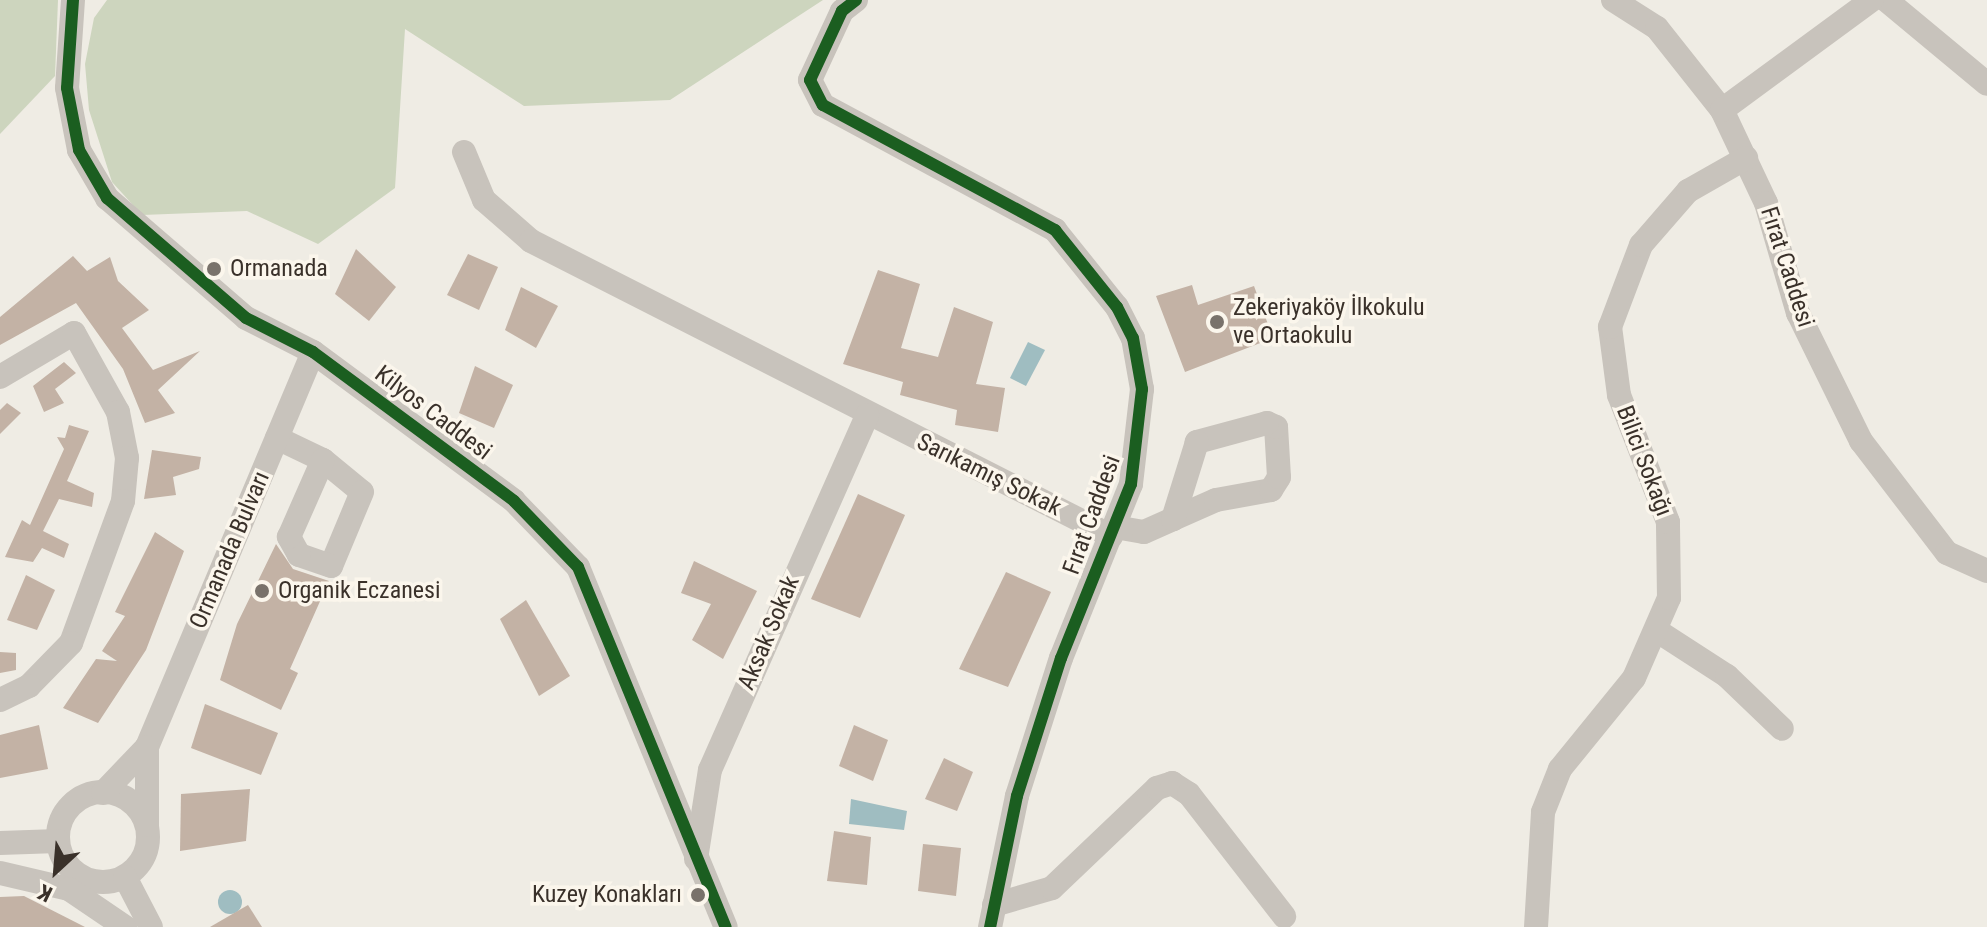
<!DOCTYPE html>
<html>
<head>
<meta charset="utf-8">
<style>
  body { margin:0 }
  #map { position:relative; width:1987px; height:927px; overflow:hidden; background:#efece4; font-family:"Roboto Condensed",sans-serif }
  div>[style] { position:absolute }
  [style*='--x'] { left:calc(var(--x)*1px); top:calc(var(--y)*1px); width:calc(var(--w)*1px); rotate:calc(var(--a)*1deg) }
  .green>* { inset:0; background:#cdd5be }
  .water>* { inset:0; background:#9fbdc1 }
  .round { border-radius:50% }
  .building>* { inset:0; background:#c3b2a5 }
  .minor>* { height:24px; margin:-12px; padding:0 12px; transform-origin:12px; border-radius:12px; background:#c8c3bc }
  .minor>.ring { margin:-12px; padding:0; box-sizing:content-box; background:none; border:24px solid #c8c3bc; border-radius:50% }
  .cycleway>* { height:12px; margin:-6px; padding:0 6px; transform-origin:6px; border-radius:6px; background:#1b5e20 }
  .dots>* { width:22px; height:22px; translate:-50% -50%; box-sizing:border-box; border:4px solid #fbf6ec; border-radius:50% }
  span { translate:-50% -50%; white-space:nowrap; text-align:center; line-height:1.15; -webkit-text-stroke:7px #fbf6ec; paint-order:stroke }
  .street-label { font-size:24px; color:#3a312a }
  .poi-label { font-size:24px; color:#3a312a }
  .left { translate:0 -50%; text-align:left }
  .right { translate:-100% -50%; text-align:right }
  .north { position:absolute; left:16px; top:831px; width:80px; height:80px; -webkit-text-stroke:6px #fbf6ec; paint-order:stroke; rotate:206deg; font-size:22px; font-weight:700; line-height:32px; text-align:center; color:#3a312a }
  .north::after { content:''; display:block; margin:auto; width:28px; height:36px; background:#3a312a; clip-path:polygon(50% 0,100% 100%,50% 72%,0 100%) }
</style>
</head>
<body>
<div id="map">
  <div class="green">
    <i style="clip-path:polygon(0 0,58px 0,55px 76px,0 134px)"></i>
    <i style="clip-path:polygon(107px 0,823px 0,670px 100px,524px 106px,405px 29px,395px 188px,318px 244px,247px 211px,142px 215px,112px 182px,89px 110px,85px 64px,94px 18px)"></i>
  </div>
  <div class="water">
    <i style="clip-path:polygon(1028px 342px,1045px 350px,1026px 386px,1010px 378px)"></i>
    <i style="clip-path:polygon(851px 799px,907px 811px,904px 830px,849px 824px)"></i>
    <i class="round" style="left:218px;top:890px;width:24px;height:24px"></i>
  </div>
  <div class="building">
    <i style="clip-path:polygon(356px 249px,396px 287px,369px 321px,335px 294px)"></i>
    <i style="clip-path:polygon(468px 254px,498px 267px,479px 310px,447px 295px)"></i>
    <i style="clip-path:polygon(73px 256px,87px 271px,110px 257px,118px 281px,149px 310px,122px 328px,153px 370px,200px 351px,158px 390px,175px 413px,145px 423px,123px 369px,76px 303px,0 345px,0 317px)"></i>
    <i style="clip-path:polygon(878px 270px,920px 284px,901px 348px,938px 357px,954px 307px,993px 322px,976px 384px,1005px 388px,998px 432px,955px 425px,957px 410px,900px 395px,903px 382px,843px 364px)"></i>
    <i style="clip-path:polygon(1192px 285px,1198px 305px,1254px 286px,1273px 338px,1185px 372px,1156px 296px)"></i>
    <i style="clip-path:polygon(521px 287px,558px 306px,536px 348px,505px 330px)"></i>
    <i style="clip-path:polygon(64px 362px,76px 373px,55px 389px,64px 403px,44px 412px,33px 386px)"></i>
    <i style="clip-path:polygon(475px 366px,513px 385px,494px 428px,459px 413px)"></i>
    <i style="clip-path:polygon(7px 403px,21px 413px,0 434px,0 410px)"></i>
    <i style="clip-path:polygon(69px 425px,89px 431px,67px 481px,94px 493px,92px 507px,59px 499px,43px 531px,69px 544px,64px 558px,42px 548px,33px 562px,5px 557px,22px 520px,30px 525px,64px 449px,57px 437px,65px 438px)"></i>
    <i style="clip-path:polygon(152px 450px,201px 457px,199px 469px,173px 477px,176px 495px,144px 499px)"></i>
    <i style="clip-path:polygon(858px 494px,905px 515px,860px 618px,811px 599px)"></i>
    <i style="clip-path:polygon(155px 532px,184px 551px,146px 650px,98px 723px,63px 708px,96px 659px,117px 661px,102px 651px,125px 616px,115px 612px)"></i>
    <i style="clip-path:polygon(276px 544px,293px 569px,329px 581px,290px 669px,298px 673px,281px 710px,220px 680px,237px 624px)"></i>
    <i style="clip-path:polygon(694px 561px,757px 591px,723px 659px,692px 640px,711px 604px,681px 593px)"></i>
    <i style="clip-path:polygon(1006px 572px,1051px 592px,1008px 687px,959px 669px)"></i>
    <i style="clip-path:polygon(26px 575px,55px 590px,37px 630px,7px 620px)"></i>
    <i style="clip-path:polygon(526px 600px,570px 676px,539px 696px,500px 619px)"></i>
    <i style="clip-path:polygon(0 652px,16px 653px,16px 670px,0 673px)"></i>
    <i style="clip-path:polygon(205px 704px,278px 733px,261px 775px,191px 748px)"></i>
    <i style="clip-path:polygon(39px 725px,48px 769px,0 778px,0 735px)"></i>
    <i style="clip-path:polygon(854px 725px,888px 740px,873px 781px,839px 766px)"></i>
    <i style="clip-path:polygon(944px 758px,973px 772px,957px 811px,925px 799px)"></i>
    <i style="clip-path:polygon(250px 789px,246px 841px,180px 851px,181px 794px)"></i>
    <i style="clip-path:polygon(834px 831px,871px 837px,867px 885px,827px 881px)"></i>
    <i style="clip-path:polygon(923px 844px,961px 848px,956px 896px,918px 891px)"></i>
    <i style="clip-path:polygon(24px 896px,85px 927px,0 927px,0 897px)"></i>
    <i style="clip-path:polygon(248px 905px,262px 927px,210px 927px)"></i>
  </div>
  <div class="minor">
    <i style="--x:73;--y:0;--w:88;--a:93.9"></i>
    <i style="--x:67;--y:88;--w:63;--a:79"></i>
    <i style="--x:79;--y:150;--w:56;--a:59.7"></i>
    <i style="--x:107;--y:198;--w:184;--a:40.8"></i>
    <i style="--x:246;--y:318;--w:75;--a:26.9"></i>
    <i style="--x:313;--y:352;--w:250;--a:36.5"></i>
    <i style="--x:514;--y:501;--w:92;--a:45.9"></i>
    <i style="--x:578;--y:567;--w:389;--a:67.7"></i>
    <i style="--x:856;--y:0;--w:18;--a:142"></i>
    <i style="--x:842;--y:11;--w:76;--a:114.9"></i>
    <i style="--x:810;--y:80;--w:28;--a:63"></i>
    <i style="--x:823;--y:105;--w:264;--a:28.3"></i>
    <i style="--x:1055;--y:230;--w:99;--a:51.2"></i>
    <i style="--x:1117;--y:307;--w:35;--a:63"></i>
    <i style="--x:1133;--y:338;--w:52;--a:80"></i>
    <i style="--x:1142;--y:389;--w:96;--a:96.6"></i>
    <i style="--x:1131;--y:484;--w:188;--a:111.9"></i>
    <i style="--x:1061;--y:658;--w:145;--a:107.7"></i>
    <i style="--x:1017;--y:796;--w:134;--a:101.6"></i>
    <i style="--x:1613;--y:0;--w:52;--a:32.5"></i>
    <i style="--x:1657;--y:28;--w:105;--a:51.6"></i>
    <i style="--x:1722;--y:110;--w:103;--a:64.7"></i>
    <i style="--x:1766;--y:203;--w:115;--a:73.8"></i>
    <i style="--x:1798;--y:313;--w:143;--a:63.8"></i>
    <i style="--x:1861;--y:441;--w:141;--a:52.5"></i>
    <i style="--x:1947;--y:553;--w:44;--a:24.2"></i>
    <i style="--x:1886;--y:0;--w:131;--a:39.7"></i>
    <i style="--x:1722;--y:110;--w:186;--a:-36.3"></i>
    <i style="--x:464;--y:152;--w:52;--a:67.4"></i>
    <i style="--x:484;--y:200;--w:62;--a:41.1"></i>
    <i style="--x:531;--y:241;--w:651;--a:26.96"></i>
    <i style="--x:0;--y:377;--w:86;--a:-30.7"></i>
    <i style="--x:74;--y:333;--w:90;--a:60.9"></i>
    <i style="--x:118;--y:412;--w:47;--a:78.9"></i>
    <i style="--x:127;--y:458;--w:43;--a:95.3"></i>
    <i style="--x:123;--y:501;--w:151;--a:110.1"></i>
    <i style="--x:71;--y:643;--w:60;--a:134.3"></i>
    <i style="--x:29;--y:686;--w:32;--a:154"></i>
    <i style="--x:277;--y:438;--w:51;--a:25.6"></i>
    <i style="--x:323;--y:460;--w:50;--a:39.4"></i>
    <i style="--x:362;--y:492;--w:80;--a:112.7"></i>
    <i style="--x:331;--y:566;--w:34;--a:-161"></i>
    <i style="--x:299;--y:555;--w:21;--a:-119"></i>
    <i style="--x:289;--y:537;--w:84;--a:-66.2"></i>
    <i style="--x:1115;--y:527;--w:29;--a:10"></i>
    <i style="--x:1144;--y:532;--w:32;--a:-24"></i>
    <i style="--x:1173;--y:519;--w:47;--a:-23.8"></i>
    <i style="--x:1216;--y:500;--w:56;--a:-10.3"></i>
    <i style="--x:1271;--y:490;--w:15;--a:-58"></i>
    <i style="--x:1279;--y:477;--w:50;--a:-93.4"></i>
    <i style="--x:1276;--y:427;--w:10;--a:-156"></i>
    <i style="--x:1267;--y:423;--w:73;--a:164.8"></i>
    <i style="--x:1197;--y:442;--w:81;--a:107.3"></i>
    <i style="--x:1659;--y:632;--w:81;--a:32.9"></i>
    <i style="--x:1727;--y:676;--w:76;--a:43.9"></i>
    <i class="ring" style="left:58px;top:792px;width:66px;height:66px"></i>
    <i style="--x:103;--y:793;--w:64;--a:-46.3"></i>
    <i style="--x:147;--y:747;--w:428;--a:-67.2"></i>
    <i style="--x:147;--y:825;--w:78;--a:-90"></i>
    <i style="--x:0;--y:843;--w:58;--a:-2"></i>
    <i style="--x:696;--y:859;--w:90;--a:-81.1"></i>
    <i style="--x:710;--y:770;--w:388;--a:-66.1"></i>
    <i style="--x:0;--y:873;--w:71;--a:13.1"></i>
    <i style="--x:69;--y:889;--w:68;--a:34.2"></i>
    <i style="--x:125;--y:877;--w:56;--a:62.5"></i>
    <i style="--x:994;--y:905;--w:60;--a:-16.3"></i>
    <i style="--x:1052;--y:888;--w:145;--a:-43.6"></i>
    <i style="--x:1157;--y:788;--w:16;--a:-18"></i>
    <i style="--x:1172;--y:783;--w:20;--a:33"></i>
    <i style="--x:1189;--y:794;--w:155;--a:52.1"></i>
    <i style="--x:1536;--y:927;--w:115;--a:-86.5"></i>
    <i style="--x:1543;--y:812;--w:46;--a:-68.4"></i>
    <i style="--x:1560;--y:769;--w:117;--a:-50.9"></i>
    <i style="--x:1634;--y:678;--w:87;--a:-66.4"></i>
    <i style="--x:1669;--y:598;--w:76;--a:-90.8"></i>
    <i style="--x:1668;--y:522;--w:136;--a:-111.1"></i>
    <i style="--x:1619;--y:395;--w:69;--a:-97.5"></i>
    <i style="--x:1610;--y:327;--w:88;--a:-69.3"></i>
    <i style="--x:1641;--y:245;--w:72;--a:-49"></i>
    <i style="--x:1688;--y:191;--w:67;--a:-29.6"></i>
  </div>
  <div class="cycleway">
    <i style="--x:73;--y:0;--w:88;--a:93.9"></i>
    <i style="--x:67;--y:88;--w:63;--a:79"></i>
    <i style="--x:79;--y:150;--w:56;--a:59.7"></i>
    <i style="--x:107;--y:198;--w:184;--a:40.8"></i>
    <i style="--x:246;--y:318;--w:75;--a:26.9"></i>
    <i style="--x:313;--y:352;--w:250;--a:36.5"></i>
    <i style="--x:514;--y:501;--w:92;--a:45.9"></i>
    <i style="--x:578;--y:567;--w:389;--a:67.7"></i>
    <i style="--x:856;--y:0;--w:18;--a:142"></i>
    <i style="--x:842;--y:11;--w:76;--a:114.9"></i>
    <i style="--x:810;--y:80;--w:28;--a:63"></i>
    <i style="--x:823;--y:105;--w:264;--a:28.3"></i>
    <i style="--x:1055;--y:230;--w:99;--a:51.2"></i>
    <i style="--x:1117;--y:307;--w:35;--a:63"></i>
    <i style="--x:1133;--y:338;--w:52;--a:80"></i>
    <i style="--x:1142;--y:389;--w:96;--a:96.6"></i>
    <i style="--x:1131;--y:484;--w:188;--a:111.9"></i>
    <i style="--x:1061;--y:658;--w:145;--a:107.7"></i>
    <i style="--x:1017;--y:796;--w:134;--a:101.6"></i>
  </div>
  <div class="dots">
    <i style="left:214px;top:269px;background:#79726b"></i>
    <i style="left:1217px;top:322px;background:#79726b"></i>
    <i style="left:262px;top:591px;background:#79726b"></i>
    <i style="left:698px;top:895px;background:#79726b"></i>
  </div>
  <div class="street-label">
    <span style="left:1787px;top:267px;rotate:72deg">Fırat Caddesi</span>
    <span style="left:433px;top:413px;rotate:37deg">Kilyos Caddesi</span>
    <span style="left:1644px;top:461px;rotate:69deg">Bilici Sokağı</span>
    <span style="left:989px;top:475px;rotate:26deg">Sarıkamış Sokak</span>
    <span style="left:1092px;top:515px;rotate:-70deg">Fırat Caddesi</span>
    <span style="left:230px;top:550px;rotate:-67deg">Ormanada Bulvarı</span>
    <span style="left:769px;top:633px;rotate:-67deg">Aksak Sokak</span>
  </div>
  <div class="poi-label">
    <span class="left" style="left:230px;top:269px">Ormanada</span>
    <span class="left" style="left:1233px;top:322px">Zekeriyaköy İlkokulu<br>ve Ortaokulu</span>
    <span class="left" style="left:278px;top:591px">Organik Eczanesi</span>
    <span class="right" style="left:682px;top:895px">Kuzey Konakları</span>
  </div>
  <div class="north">K</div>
</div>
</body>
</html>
